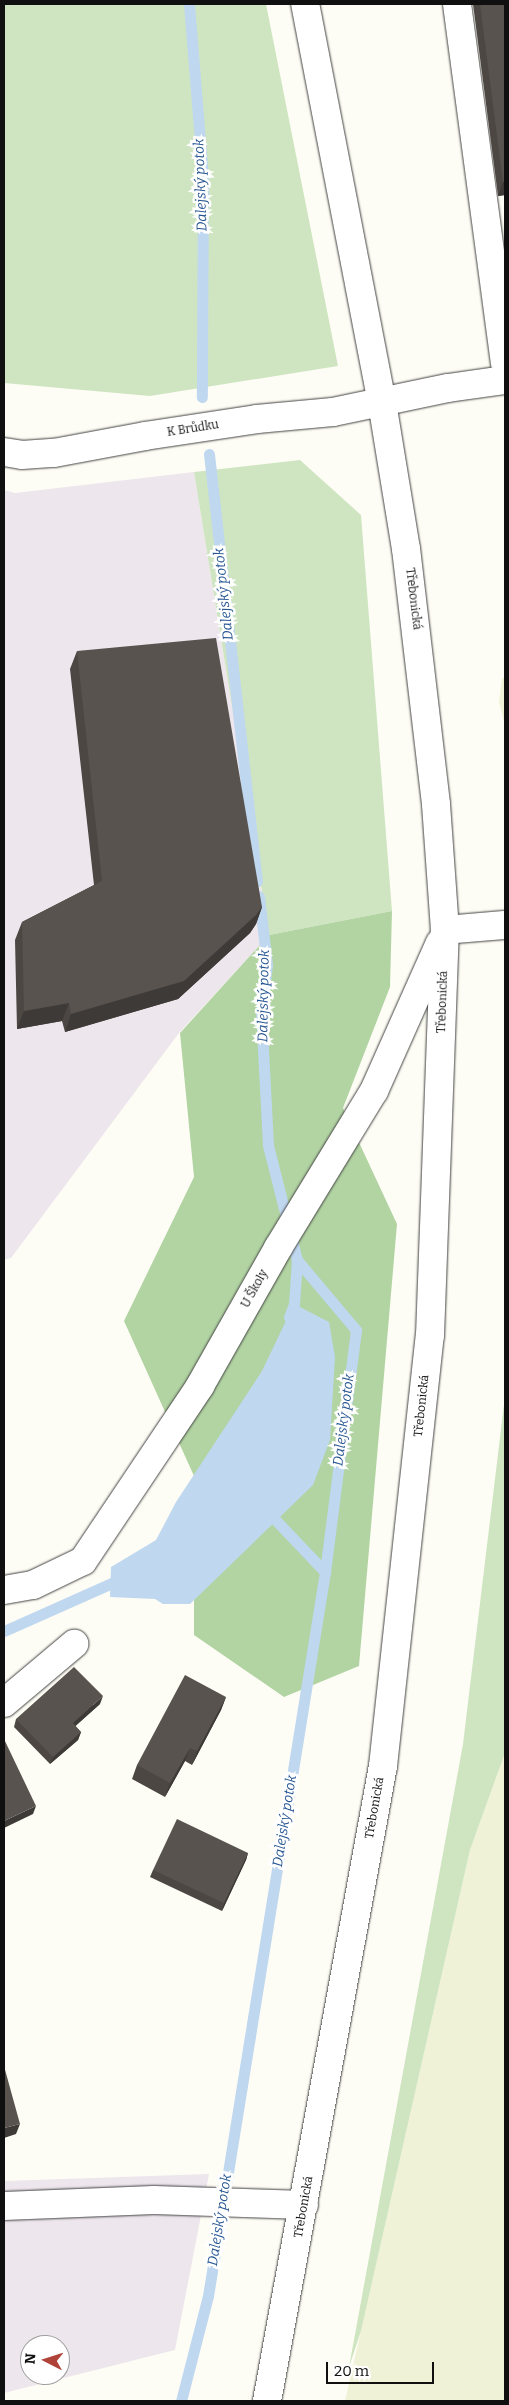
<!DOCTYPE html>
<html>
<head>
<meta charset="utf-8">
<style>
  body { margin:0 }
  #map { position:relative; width:509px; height:2405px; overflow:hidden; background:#fefdf5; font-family:Bitter,serif }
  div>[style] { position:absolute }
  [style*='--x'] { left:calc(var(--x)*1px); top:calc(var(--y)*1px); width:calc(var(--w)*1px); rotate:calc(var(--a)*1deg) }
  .industrial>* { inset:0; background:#ede6ed }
  .farmland>* { inset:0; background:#f0f2d7 }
  .green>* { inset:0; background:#cfe5c2 }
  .forest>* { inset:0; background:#b2d4a3 }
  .water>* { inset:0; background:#bfd7ef }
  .stream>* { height:11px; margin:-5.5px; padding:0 5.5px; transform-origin:5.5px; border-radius:5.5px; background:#bfd7ef }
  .roads { filter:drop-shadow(0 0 1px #434343) drop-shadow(0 0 1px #434343) }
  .minor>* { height:28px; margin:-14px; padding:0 14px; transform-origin:14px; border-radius:14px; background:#fff }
  .wall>* { inset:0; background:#4c4743 }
  .shaded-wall>* { inset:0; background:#3e3a37 }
  .building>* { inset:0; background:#58534e }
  span { translate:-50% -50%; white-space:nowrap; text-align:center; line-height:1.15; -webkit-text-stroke:5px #fff; paint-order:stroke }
  .street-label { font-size:12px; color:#101010 }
  .water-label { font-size:14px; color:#285793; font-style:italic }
  .frame { position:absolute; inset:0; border:5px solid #101010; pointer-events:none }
  .north { position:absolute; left:20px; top:2335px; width:50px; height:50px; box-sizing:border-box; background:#fff; border:1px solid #9f9f9f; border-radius:50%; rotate:275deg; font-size:14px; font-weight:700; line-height:20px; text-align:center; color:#101010 }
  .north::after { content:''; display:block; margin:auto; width:18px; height:22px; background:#b04339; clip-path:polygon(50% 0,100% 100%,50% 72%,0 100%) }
  .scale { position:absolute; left:326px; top:2362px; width:108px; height:22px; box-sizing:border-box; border:2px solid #101010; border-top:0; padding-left:6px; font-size:15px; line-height:18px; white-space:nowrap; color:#101010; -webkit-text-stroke:4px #fff; paint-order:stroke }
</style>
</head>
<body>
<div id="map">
  <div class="industrial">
    <i style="clip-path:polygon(194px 472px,269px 935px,179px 1033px,11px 1258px,4px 1260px,4px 490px,15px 493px)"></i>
    <i style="clip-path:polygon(evenodd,209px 2174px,175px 2350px,4px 2393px,4px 2181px,209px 2174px,30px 2345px,60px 2345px,60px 2375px,30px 2375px,30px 2345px)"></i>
  </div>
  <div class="farmland">
    <i style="clip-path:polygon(502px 678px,505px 678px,505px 726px,499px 702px)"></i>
    <i style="clip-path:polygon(505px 1753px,505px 2401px,345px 2401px,470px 1850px)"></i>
  </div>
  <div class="green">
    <i style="clip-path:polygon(4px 4px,266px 4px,338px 366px,150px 396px,4px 383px)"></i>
    <i style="clip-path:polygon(300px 460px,361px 515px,392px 911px,269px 935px,194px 472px)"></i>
    <i style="clip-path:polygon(505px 1396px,505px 1753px,470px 1850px,361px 2331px,349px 2367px,463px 1744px)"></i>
  </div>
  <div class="forest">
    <i style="clip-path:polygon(392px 911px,390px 987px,343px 1108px,397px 1224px,359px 1666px,284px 1697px,194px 1635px,194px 1476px,124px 1321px,194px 1177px,180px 1033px,269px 935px)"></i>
  </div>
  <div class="water">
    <i style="clip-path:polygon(294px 1304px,329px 1322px,335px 1357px,330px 1440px,313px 1485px,190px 1604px,163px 1604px,155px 1599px,110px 1597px,111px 1567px,156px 1540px,176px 1502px,262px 1371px)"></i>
  </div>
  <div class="stream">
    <i style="--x:189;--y:4;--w:176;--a:85.4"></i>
    <i style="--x:203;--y:179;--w:218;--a:90.3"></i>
    <i style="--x:209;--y:454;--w:430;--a:83.6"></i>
    <i style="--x:289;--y:1317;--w:14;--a:-69"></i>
    <i style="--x:294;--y:1304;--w:44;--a:-86.1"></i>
    <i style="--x:266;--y:1510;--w:86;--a:46.4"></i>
    <i style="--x:4;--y:1631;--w:130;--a:-24"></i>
    <i style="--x:181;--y:2401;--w:108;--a:-75.6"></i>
    <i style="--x:208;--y:2296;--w:733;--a:-80.82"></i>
    <i style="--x:325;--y:1572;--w:244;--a:-82.7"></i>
    <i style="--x:356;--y:1330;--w:92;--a:-130.1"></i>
    <i style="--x:297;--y:1260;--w:119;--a:-104.2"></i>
    <i style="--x:268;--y:1145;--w:132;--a:-93"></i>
    <i style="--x:261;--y:1013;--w:48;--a:-82.9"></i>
    <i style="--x:267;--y:965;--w:69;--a:-96.6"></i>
  </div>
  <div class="roads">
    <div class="minor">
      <i style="--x:457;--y:4;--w:362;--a:82.4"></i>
      <i style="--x:4;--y:452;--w:18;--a:9"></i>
      <i style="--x:22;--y:455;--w:32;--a:-4"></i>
      <i style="--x:54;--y:453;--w:93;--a:-10.6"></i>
      <i style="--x:145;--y:436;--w:113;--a:-8.6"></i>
      <i style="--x:257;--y:419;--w:76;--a:-5.3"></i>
      <i style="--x:333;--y:412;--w:117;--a:-11.8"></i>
      <i style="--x:448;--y:388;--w:58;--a:-8"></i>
      <i style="--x:445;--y:930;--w:60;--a:-4.8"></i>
      <i style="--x:4;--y:1590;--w:29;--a:-10"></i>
      <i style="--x:33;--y:1585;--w:55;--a:-25.6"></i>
      <i style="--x:83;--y:1561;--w:211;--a:-56.2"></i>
      <i style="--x:200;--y:1386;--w:159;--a:-60.5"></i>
      <i style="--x:278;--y:1248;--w:184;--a:-58.6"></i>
      <i style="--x:374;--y:1091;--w:162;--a:-66"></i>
      <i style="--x:4;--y:1703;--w:92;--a:-40.1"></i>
      <i style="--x:4;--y:2206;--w:150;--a:-2.3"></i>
      <i style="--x:154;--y:2200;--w:150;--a:1.9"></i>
      <i style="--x:267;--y:2401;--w:646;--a:-79.65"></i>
      <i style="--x:383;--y:1766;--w:433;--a:-83.8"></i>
      <i style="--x:430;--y:1336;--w:406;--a:-87.9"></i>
      <i style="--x:445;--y:930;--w:126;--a:-94.1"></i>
      <i style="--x:436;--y:804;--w:257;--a:-96.7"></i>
      <i style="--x:406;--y:549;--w:148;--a:-99.3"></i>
      <i style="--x:382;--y:403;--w:406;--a:-100.9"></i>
    </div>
  </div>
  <div class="wall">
    <i style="clip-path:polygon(473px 4px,505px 4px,505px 195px,498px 196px)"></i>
    <i style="clip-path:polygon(77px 651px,262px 907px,256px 924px,250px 933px,178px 999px,65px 1032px,62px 1021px,17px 1029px,15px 940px,22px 922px,94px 885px,70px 669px)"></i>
    <i style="clip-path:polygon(226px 1697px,221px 1710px,192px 1765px,185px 1761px,165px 1797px,132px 1779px,137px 1765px)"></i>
    <i style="clip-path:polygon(100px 1704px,75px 1726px,81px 1732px,78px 1740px,50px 1764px,14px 1727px,16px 1719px)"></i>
    <i style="clip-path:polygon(248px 1853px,246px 1860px,222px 1911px,150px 1877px,153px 1870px)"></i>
  </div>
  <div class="shaded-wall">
    <i style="clip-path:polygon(503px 182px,505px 182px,505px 195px,498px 196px)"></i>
    <i style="clip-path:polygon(262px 907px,256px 924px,250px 933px,178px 999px,65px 1032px,71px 1014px)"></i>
    <i style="clip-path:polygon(69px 1003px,62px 1021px,17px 1029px,24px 1011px)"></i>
    <i style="clip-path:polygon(103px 1696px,100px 1704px,70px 1731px,73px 1723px)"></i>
    <i style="clip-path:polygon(226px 1697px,221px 1710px,192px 1765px,197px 1751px)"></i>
    <i style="clip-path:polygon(81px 1732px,78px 1740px,50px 1764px,53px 1757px)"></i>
    <i style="clip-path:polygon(190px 1748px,185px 1761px,165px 1797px,170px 1783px)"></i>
    <i style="clip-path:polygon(36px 1806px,33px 1814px,4px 1828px,4px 1821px)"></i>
    <i style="clip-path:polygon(248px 1853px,246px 1860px,222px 1911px,224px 1903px)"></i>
    <i style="clip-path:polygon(20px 2124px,16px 2134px,4px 2138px,4px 2128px)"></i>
  </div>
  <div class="building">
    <i style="clip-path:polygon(480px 4px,505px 4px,505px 182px,503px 182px)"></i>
    <i style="clip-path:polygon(216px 638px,262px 907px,256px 915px,184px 981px,71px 1014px,69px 1003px,24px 1011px,22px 922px,102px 881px,77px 651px)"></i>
    <i style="clip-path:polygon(74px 1667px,103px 1696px,73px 1723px,81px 1732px,53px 1757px,16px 1719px)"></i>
    <i style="clip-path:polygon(185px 1675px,226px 1697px,197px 1751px,190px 1748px,170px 1783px,137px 1765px)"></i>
    <i style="clip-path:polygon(4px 1739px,36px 1806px,4px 1821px)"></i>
    <i style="clip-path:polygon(177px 1819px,248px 1853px,224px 1903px,153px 1870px)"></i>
    <i style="clip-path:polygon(4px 2066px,20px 2124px,4px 2128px)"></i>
  </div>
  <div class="street-label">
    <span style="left:193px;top:429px;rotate:-9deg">K Brůdku</span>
    <span style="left:413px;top:599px;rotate:83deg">Třebonická</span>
    <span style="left:443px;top:1002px;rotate:-88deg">Třebonická</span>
    <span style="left:255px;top:1289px;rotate:-61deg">U Školy</span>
    <span style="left:422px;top:1406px;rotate:-84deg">Třebonická</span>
    <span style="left:375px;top:1808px;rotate:-80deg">Třebonická</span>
    <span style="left:304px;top:2207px;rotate:-80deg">Třebonická</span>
  </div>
  <div class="water-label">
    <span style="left:201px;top:185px;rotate:-92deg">Dalejský potok</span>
    <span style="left:224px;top:594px;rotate:-96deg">Dalejský potok</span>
    <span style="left:264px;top:996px;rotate:-89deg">Dalejský potok</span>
    <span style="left:344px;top:1420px;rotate:-83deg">Dalejský potok</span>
    <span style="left:285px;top:1821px;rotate:-81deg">Dalejský potok</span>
    <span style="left:220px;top:2220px;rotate:-81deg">Dalejský potok</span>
  </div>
  <div class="frame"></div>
  <div class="north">N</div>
  <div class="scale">20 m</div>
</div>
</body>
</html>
